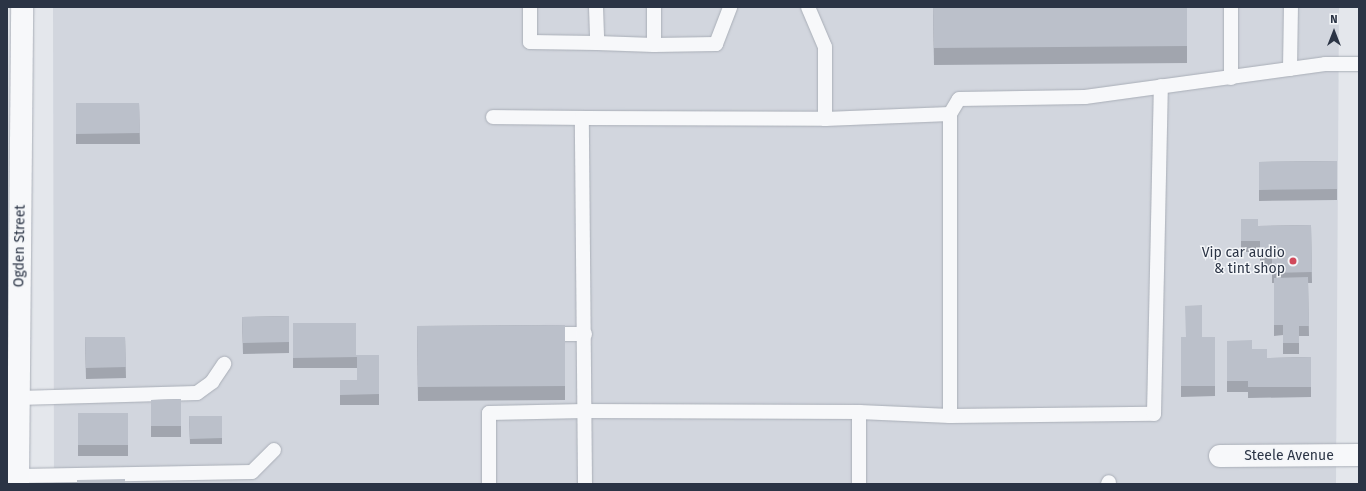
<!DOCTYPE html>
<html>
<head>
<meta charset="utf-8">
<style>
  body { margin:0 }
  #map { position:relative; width:1366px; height:491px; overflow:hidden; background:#e4e7ec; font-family:"Fira Sans",sans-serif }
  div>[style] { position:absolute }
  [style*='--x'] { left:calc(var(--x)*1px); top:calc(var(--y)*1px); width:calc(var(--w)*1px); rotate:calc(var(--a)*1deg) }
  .built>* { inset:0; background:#d2d6de }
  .roads { filter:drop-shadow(0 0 1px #a9aeb7) drop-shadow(0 0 1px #a9aeb7) }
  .lane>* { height:14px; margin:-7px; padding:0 7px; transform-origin:7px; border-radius:7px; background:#f7f8fa }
  .street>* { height:22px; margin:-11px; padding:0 11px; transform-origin:11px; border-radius:11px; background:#f7f8fa }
  .wall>* { inset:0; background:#a1a5ae }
  .building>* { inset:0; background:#bbc0ca }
  .dots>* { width:11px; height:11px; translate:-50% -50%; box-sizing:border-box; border:2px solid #f4f6f9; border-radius:50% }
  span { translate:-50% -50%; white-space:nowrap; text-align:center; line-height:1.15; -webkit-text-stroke:3px #f4f6f9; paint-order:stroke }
  .street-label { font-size:14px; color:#2b3445 }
  .poi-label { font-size:14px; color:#2b3445 }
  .right { translate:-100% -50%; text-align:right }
  .frame { position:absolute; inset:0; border:8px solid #2b3445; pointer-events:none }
  .north { position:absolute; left:1314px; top:12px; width:40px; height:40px; -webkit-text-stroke:3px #f4f6f9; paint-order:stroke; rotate:0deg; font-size:11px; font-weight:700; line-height:16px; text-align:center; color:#2b3445 }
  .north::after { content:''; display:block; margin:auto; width:14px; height:18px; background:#2b3445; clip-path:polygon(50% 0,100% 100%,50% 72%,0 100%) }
</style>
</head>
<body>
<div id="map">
  <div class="built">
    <i style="clip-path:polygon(53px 7px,1339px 7px,1336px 484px,54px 484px)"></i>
  </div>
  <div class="roads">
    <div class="lane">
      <i style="--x:530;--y:7;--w:35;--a:90"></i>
      <i style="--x:530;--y:42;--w:67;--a:0.9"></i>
      <i style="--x:596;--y:7;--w:36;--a:88"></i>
      <i style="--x:597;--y:43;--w:57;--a:2"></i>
      <i style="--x:654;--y:45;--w:62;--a:-0.9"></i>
      <i style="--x:716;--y:44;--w:40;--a:-69"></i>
      <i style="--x:654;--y:7;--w:38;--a:90"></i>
      <i style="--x:808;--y:7;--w:43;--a:67"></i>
      <i style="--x:825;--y:47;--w:72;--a:90"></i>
      <i style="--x:1231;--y:7;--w:71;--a:90"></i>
      <i style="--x:1290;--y:69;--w:62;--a:-89.1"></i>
      <i style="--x:493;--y:117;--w:89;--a:0.6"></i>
      <i style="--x:545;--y:334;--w:40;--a:0"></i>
      <i style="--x:18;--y:398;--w:179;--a:-1.6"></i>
      <i style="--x:197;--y:393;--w:19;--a:-36"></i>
      <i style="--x:212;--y:382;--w:22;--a:-56"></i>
      <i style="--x:859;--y:412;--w:91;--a:2.5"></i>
      <i style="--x:950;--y:416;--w:204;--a:-0.6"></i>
      <i style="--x:1154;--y:414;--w:328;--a:-88.8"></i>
      <i style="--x:950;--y:416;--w:302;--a:-90"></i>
      <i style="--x:950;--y:114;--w:17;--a:-59"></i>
      <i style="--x:959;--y:99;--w:126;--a:-0.9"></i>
      <i style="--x:1085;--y:97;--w:242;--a:-7.8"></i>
      <i style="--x:1325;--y:64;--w:34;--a:0"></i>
      <i style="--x:18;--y:476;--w:234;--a:-1"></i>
      <i style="--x:252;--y:472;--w:31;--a:-45"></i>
      <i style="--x:489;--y:484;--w:71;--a:-90"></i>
      <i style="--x:489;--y:413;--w:96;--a:-1.2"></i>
      <i style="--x:585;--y:411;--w:274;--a:0.2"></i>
      <i style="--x:859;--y:412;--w:72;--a:90"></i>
      <i style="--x:585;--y:484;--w:366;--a:-90.5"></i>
      <i style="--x:582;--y:118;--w:243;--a:0.2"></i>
      <i style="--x:825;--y:119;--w:125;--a:-2.3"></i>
      <i style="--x:1108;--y:484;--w:2;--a:-63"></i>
    </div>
    <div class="street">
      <i style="--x:1220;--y:456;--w:139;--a:-0.4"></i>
      <i style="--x:18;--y:484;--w:477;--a:-89.5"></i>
    </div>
  </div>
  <div class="wall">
    <i style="clip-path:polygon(933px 7px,1187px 7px,1187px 63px,934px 65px)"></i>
    <i style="clip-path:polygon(76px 103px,139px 103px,140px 144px,76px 144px)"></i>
    <i style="clip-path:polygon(1337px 161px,1337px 200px,1259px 201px,1259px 162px)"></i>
    <i style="clip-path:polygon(1241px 219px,1258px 226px,1311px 225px,1312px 283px,1308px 283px,1309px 336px,1299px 336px,1299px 354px,1283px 354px,1283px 335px,1274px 336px,1274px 283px,1272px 283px,1272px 268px,1260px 268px,1260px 252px,1241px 252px)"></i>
    <i style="clip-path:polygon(289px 316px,289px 353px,243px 354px,242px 317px)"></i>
    <i style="clip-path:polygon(293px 323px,356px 355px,379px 355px,379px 405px,340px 405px,340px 380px,357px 380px,357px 368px,293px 368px)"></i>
    <i style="clip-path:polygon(565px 325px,565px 400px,418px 401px,417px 326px)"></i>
    <i style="clip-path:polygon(85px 337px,125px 337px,126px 378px,86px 379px)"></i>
    <i style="clip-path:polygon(1181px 337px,1215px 337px,1215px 396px,1181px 397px)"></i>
    <i style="clip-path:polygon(1227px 341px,1252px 349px,1267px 358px,1311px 357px,1311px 397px,1248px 398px,1248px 392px,1227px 392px)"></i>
    <i style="clip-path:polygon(181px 399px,181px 437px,151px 437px,151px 400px)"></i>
    <i style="clip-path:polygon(78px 413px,128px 413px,128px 456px,78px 456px)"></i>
    <i style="clip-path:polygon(189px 416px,222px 416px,222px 444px,190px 444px)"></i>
  </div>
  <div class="building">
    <i style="clip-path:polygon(933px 7px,1187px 7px,1187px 46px,934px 48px)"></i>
    <i style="clip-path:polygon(76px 103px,139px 103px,140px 133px,76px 134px)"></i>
    <i style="clip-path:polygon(1337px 161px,1337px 189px,1259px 190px,1259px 162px)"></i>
    <i style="clip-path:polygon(1241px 219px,1258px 219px,1258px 226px,1311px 225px,1312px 272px,1272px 273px,1272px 258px,1260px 258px,1260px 241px,1241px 241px)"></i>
    <i style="clip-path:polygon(1308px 277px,1309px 326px,1299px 326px,1299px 343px,1283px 343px,1283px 325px,1274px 325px,1274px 278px)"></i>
    <i style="clip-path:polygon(1202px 305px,1202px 337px,1186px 337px,1185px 306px)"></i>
    <i style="clip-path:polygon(289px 316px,289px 342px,243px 343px,242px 317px)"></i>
    <i style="clip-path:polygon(293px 323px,356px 323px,356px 355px,379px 355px,379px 394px,340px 395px,340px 380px,357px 380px,357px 357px,293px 358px)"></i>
    <i style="clip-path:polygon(565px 325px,565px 386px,418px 387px,417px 326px)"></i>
    <i style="clip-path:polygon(85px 337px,125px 337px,126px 367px,86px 368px)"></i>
    <i style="clip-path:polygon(1181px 337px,1215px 337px,1215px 386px,1181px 386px)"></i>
    <i style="clip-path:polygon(1252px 340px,1252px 349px,1267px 349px,1267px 358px,1311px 357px,1311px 387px,1248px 387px,1248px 381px,1227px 381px,1227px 341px)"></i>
    <i style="clip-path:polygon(181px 399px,181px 426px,151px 426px,151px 400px)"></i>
    <i style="clip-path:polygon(78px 413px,128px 413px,128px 445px,78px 445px)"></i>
    <i style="clip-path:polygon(189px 416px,222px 416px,222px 438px,190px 439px)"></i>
    <i style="clip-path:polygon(125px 479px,125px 484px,77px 484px,77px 480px)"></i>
  </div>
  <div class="dots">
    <i style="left:1293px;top:261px;background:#d1495b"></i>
  </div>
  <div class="street-label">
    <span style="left:20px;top:246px;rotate:-89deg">Ogden Street</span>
    <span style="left:1289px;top:456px">Steele Avenue</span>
  </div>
  <div class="poi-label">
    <span class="right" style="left:1285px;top:261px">Vip car audio<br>&amp; tint shop</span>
  </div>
  <div class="frame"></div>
  <div class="north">N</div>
</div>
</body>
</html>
